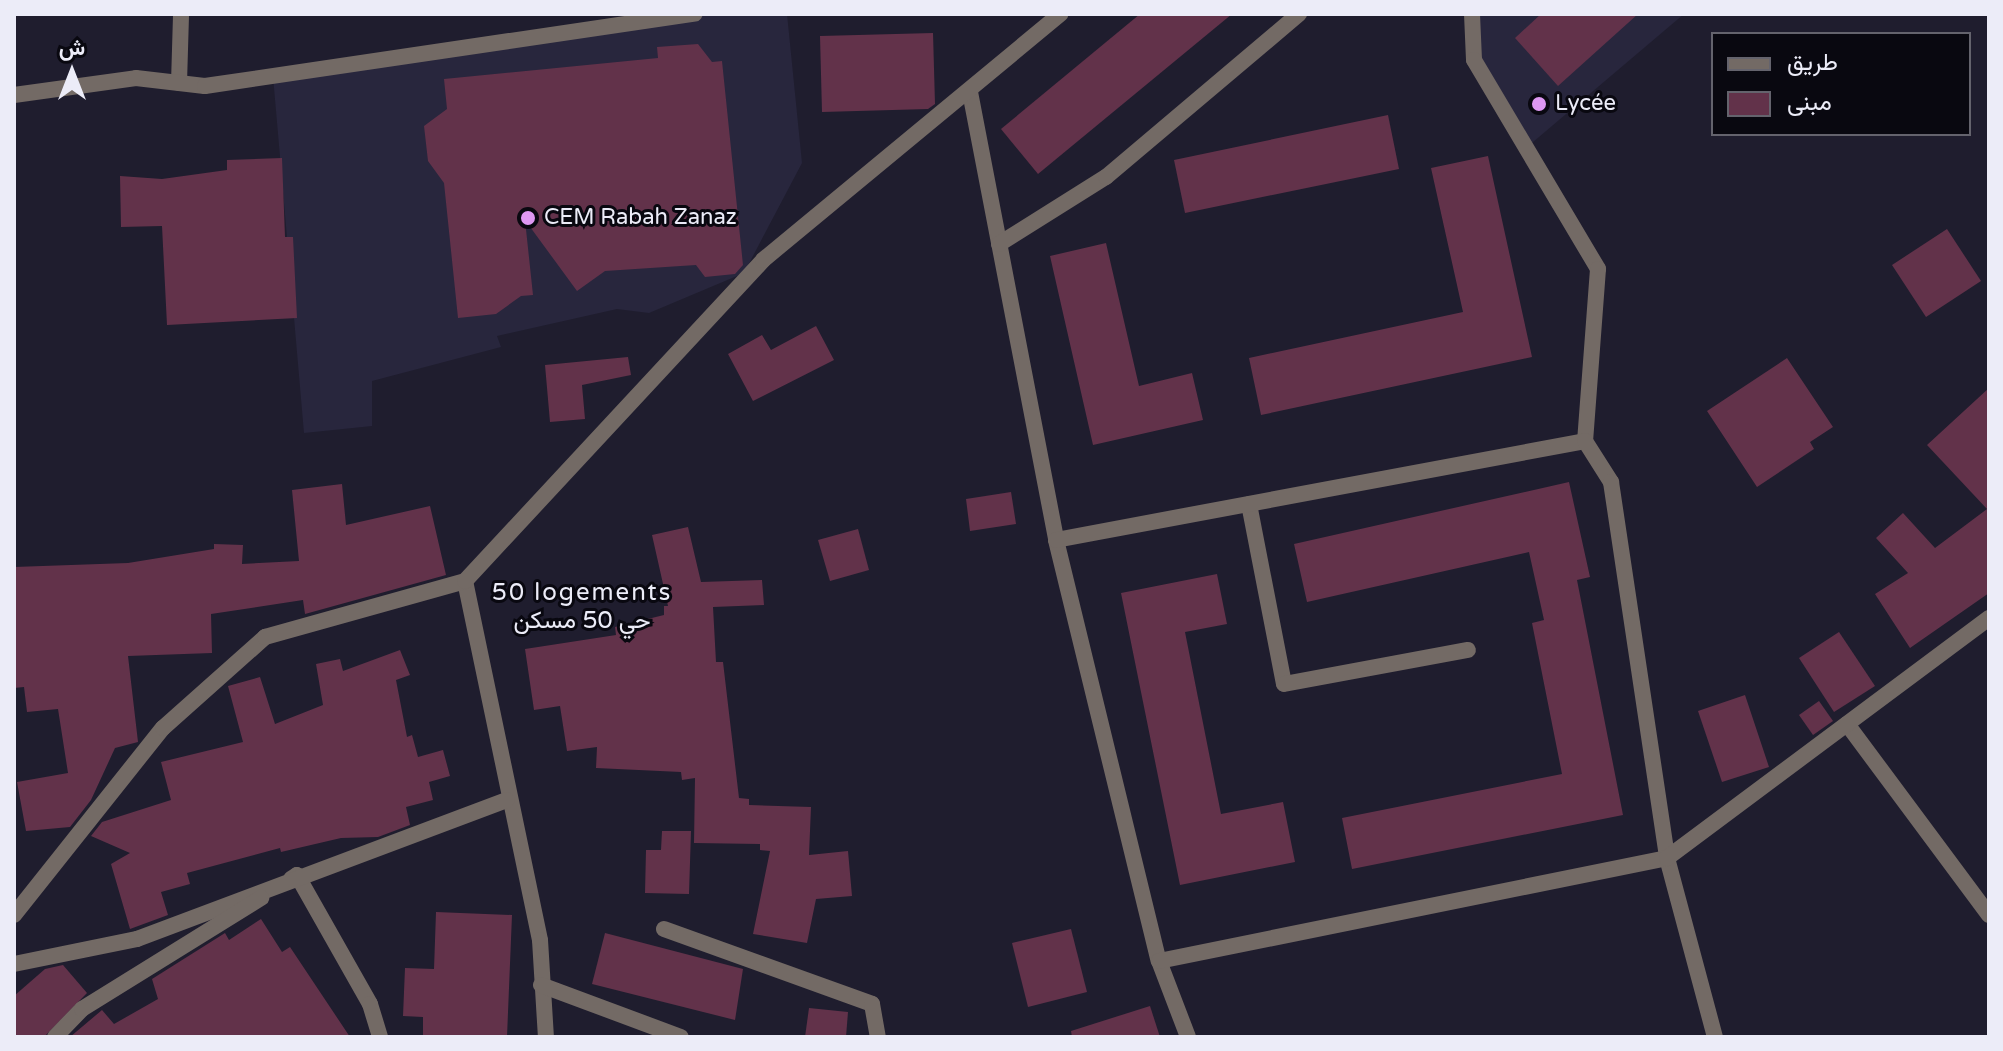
<!DOCTYPE html>
<html>
<head>
<meta charset="utf-8">
<style>
  body { margin:0 }
  #map { position:relative; width:2003px; height:1051px; overflow:hidden; background:#1f1d2e; font-family:"Varela Round",Vazirmatn,sans-serif }
  div>[style] { position:absolute }
  [style*='--x'] { left:calc(var(--x)*1px); top:calc(var(--y)*1px); width:calc(var(--w)*1px); rotate:calc(var(--a)*1deg) }
  .built>* { inset:0; background:#28263d }
  .building>* { inset:0; background:#62324a }
  .minor>* { height:16px; margin:-8px; padding:0 8px; transform-origin:8px; border-radius:8px; background:#736a65 }
  .dots>* { width:22px; height:22px; translate:-50% -50%; box-sizing:border-box; border:4px solid #090810; border-radius:50% }
  span { translate:-50% -50%; white-space:nowrap; text-align:center; line-height:1.15; -webkit-text-stroke:6px #090810; paint-order:stroke }
  .poi-label { font-size:22px; color:#ececf8 }
  .left { translate:0 -50%; text-align:left }
  .neighbourhood-label { font-size:24px; color:#ececf8; letter-spacing:2px }
  .frame { position:absolute; inset:0; border:16px solid #ececf8; pointer-events:none }
  .legend { position:absolute; left:1711px; top:32px; width:260px; height:104px; box-sizing:border-box; background:#090810; border:2px solid #64636d; margin:0; padding:10px 14px; list-style:none; font-size:24px; color:#ececf8 }
  .legend li { display:flex; align-items:center; gap:16px; height:40px }
  .legend b { width:40px; border:2px solid #64636d }
  .north { position:absolute; left:32px; top:32px; width:80px; height:80px; -webkit-text-stroke:6px #090810; paint-order:stroke; rotate:0deg; font-size:22px; font-weight:700; line-height:32px; text-align:center; color:#ececf8 }
  .north::after { content:''; display:block; margin:auto; width:28px; height:36px; background:#ececf8; clip-path:polygon(50% 0,100% 100%,50% 72%,0 100%) }
</style>
</head>
<body>
<div id="map">
  <div class="built">
    <i style="clip-path:polygon(695px 14px,787px 14px,802px 163px,744px 273px,649px 313px,617px 309px,497px 336px,501px 347px,372px 381px,372px 426px,304px 433px,273px 76px)"></i>
    <i style="clip-path:polygon(1472px 14px,1684px 14px,1526px 148px,1474px 60px)"></i>
  </div>
  <div class="building">
    <i style="clip-path:polygon(1140px 14px,1232px 14px,1038px 174px,1001px 129px)"></i>
    <i style="clip-path:polygon(1541px 14px,1638px 14px,1558px 86px,1515px 38px)"></i>
    <i style="clip-path:polygon(933px 33px,935px 104px,928px 109px,822px 112px,820px 36px)"></i>
    <i style="clip-path:polygon(698px 44px,712px 62px,722px 61px,743px 265px,735px 274px,705px 277px,696px 265px,605px 271px,577px 291px,525px 220px,533px 295px,521px 296px,496px 314px,458px 318px,444px 183px,428px 161px,424px 126px,447px 109px,444px 79px,658px 58px,657px 47px)"></i>
    <i style="clip-path:polygon(1388px 115px,1399px 169px,1185px 213px,1174px 160px)"></i>
    <i style="clip-path:polygon(1488px 156px,1532px 357px,1261px 415px,1249px 358px,1463px 312px,1431px 168px)"></i>
    <i style="clip-path:polygon(282px 158px,285px 237px,293px 237px,297px 318px,167px 325px,162px 226px,121px 227px,120px 176px,162px 179px,227px 170px,227px 160px)"></i>
    <i style="clip-path:polygon(1947px 229px,1981px 281px,1926px 317px,1892px 265px)"></i>
    <i style="clip-path:polygon(1106px 243px,1139px 386px,1192px 373px,1203px 420px,1093px 445px,1050px 256px)"></i>
    <i style="clip-path:polygon(816px 326px,834px 360px,753px 401px,728px 354px,762px 335px,771px 350px)"></i>
    <i style="clip-path:polygon(628px 357px,631px 375px,582px 385px,585px 419px,550px 422px,545px 365px)"></i>
    <i style="clip-path:polygon(1787px 358px,1833px 427px,1810px 442px,1814px 449px,1757px 487px,1707px 411px)"></i>
    <i style="clip-path:polygon(1989px 388px,1989px 593px,1910px 648px,1875px 594px,1908px 573px,1876px 538px,1903px 513px,1935px 548px,1987px 509px,1927px 445px)"></i>
    <i style="clip-path:polygon(1569px 482px,1590px 577px,1577px 580px,1623px 815px,1352px 869px,1342px 818px,1562px 774px,1532px 623px,1544px 620px,1529px 552px,1307px 602px,1294px 544px)"></i>
    <i style="clip-path:polygon(342px 484px,346px 525px,430px 506px,446px 575px,305px 614px,303px 600px,211px 614px,212px 653px,128px 656px,138px 742px,115px 748px,91px 800px,70px 827px,26px 831px,17px 782px,68px 773px,58px 709px,27px 712px,24px 687px,14px 688px,14px 567px,128px 563px,214px 549px,214px 544px,243px 545px,242px 564px,299px 561px,292px 490px)"></i>
    <i style="clip-path:polygon(1011px 492px,1016px 524px,970px 531px,966px 499px)"></i>
    <i style="clip-path:polygon(688px 527px,701px 582px,762px 580px,764px 605px,713px 607px,716px 662px,723px 662px,739px 798px,749px 799px,749px 805px,811px 807px,809px 855px,848px 851px,852px 896px,816px 899px,807px 943px,753px 934px,770px 851px,760px 850px,760px 844px,694px 843px,695px 778px,682px 780px,681px 772px,596px 768px,597px 747px,567px 751px,560px 706px,534px 710px,525px 649px,616px 635px,615px 627px,664px 615px,664px 606px,668px 606px,652px 535px)"></i>
    <i style="clip-path:polygon(858px 529px,869px 570px,830px 581px,818px 540px)"></i>
    <i style="clip-path:polygon(1217px 574px,1227px 624px,1185px 632px,1221px 814px,1283px 802px,1295px 862px,1180px 885px,1121px 593px)"></i>
    <i style="clip-path:polygon(1839px 632px,1875px 686px,1834px 712px,1799px 658px)"></i>
    <i style="clip-path:polygon(400px 650px,410px 675px,396px 680px,407px 737px,412px 735px,418px 757px,443px 750px,450px 776px,429px 782px,433px 800px,406px 807px,410px 825px,378px 837px,341px 838px,281px 852px,280px 848px,187px 873px,190px 884px,161px 892px,168px 915px,130px 929px,111px 864px,130px 853px,91px 836px,102px 822px,171px 800px,161px 762px,243px 742px,228px 686px,260px 677px,275px 724px,323px 705px,316px 664px,340px 659px,343px 671px)"></i>
    <i style="clip-path:polygon(1745px 695px,1769px 767px,1722px 782px,1698px 711px)"></i>
    <i style="clip-path:polygon(1819px 701px,1833px 721px,1813px 735px,1799px 715px)"></i>
    <i style="clip-path:polygon(662px 831px,691px 831px,689px 894px,645px 893px,646px 850px,661px 850px)"></i>
    <i style="clip-path:polygon(436px 912px,512px 915px,507px 1037px,423px 1037px,423px 1017px,403px 1016px,405px 968px,434px 969px)"></i>
    <i style="clip-path:polygon(261px 919px,282px 952px,290px 947px,350px 1037px,70px 1037px,102px 1010px,114px 1024px,158px 999px,152px 979px,225px 933px,229px 940px)"></i>
    <i style="clip-path:polygon(1071px 929px,1087px 992px,1028px 1007px,1012px 943px)"></i>
    <i style="clip-path:polygon(605px 933px,743px 969px,735px 1020px,592px 984px)"></i>
    <i style="clip-path:polygon(63px 965px,87px 993px,44px 1037px,14px 1037px,14px 996px,45px 969px)"></i>
    <i style="clip-path:polygon(1150px 1006px,1160px 1037px,1072px 1037px,1071px 1031px)"></i>
    <i style="clip-path:polygon(809px 1008px,848px 1012px,846px 1037px,805px 1037px)"></i>
  </div>
  <div class="minor">
    <i style="--x:1472;--y:14;--w:46;--a:87.5"></i>
    <i style="--x:1474;--y:60;--w:243;--a:59.3"></i>
    <i style="--x:1598;--y:269;--w:172;--a:94.3"></i>
    <i style="--x:179;--y:83;--w:69;--a:-88.3"></i>
    <i style="--x:970;--y:92;--w:456;--a:79.1"></i>
    <i style="--x:1056;--y:540;--w:433;--a:76.3"></i>
    <i style="--x:1159;--y:961;--w:81;--a:69.1"></i>
    <i style="--x:14;--y:95;--w:123;--a:-7.9"></i>
    <i style="--x:136;--y:78;--w:69;--a:6.6"></i>
    <i style="--x:205;--y:86;--w:495;--a:-8.4"></i>
    <i style="--x:999;--y:244;--w:126;--a:-32.1"></i>
    <i style="--x:1106;--y:177;--w:253;--a:-40.2"></i>
    <i style="--x:1249;--y:504;--w:183;--a:79"></i>
    <i style="--x:1284;--y:684;--w:187;--a:-10.5"></i>
    <i style="--x:1056;--y:540;--w:538;--a:-10.6"></i>
    <i style="--x:1585;--y:441;--w:49;--a:57.6"></i>
    <i style="--x:1611;--y:482;--w:380;--a:81.5"></i>
    <i style="--x:1667;--y:858;--w:185;--a:75"></i>
    <i style="--x:465;--y:581;--w:367;--a:78.2"></i>
    <i style="--x:540;--y:940;--w:97;--a:86.5"></i>
    <i style="--x:1847;--y:724;--w:238;--a:53.4"></i>
    <i style="--x:291;--y:879;--w:7;--a:-34"></i>
    <i style="--x:297;--y:875;--w:148;--a:60.5"></i>
    <i style="--x:370;--y:1004;--w:34;--a:73"></i>
    <i style="--x:14;--y:915;--w:239;--a:-51.5"></i>
    <i style="--x:163;--y:728;--w:137;--a:-41.7"></i>
    <i style="--x:265;--y:637;--w:208;--a:-15.6"></i>
    <i style="--x:465;--y:581;--w:438;--a:-47.1"></i>
    <i style="--x:763;--y:260;--w:386;--a:-39.6"></i>
    <i style="--x:664;--y:929;--w:221;--a:19.8"></i>
    <i style="--x:872;--y:1004;--w:34;--a:80"></i>
    <i style="--x:1159;--y:961;--w:518;--a:-11.46"></i>
    <i style="--x:1667;--y:858;--w:402;--a:-36.7"></i>
    <i style="--x:14;--y:964;--w:126;--a:-11.5"></i>
    <i style="--x:137;--y:939;--w:395;--a:-20.6"></i>
    <i style="--x:541;--y:985;--w:149;--a:20.4"></i>
    <i style="--x:55;--y:1037;--w:39;--a:-46"></i>
    <i style="--x:82;--y:1009;--w:211;--a:-31.8"></i>
  </div>
  <div class="dots">
    <i style="left:1539px;top:104px;background:#de98f2"></i>
    <i style="left:528px;top:218px;background:#de98f2"></i>
  </div>
  <div class="poi-label">
    <span class="left" style="left:1555px;top:104px">Lycée</span>
    <span class="left" style="left:544px;top:218px">CEM Rabah Zanaz</span>
  </div>
  <div class="neighbourhood-label">
    <span style="left:582px;top:607px">50 logements<br>حي 50 مسكن</span>
  </div>
  <div class="frame"></div>
  <ul class="legend">
  <li><b style="height:10px;background:#736a65"></b>طريق</li>
  <li><b style="height:22px;background:#62324a"></b>مبنى</li>
  </ul>
  <div class="north">ش</div>
</div>
</body>
</html>
